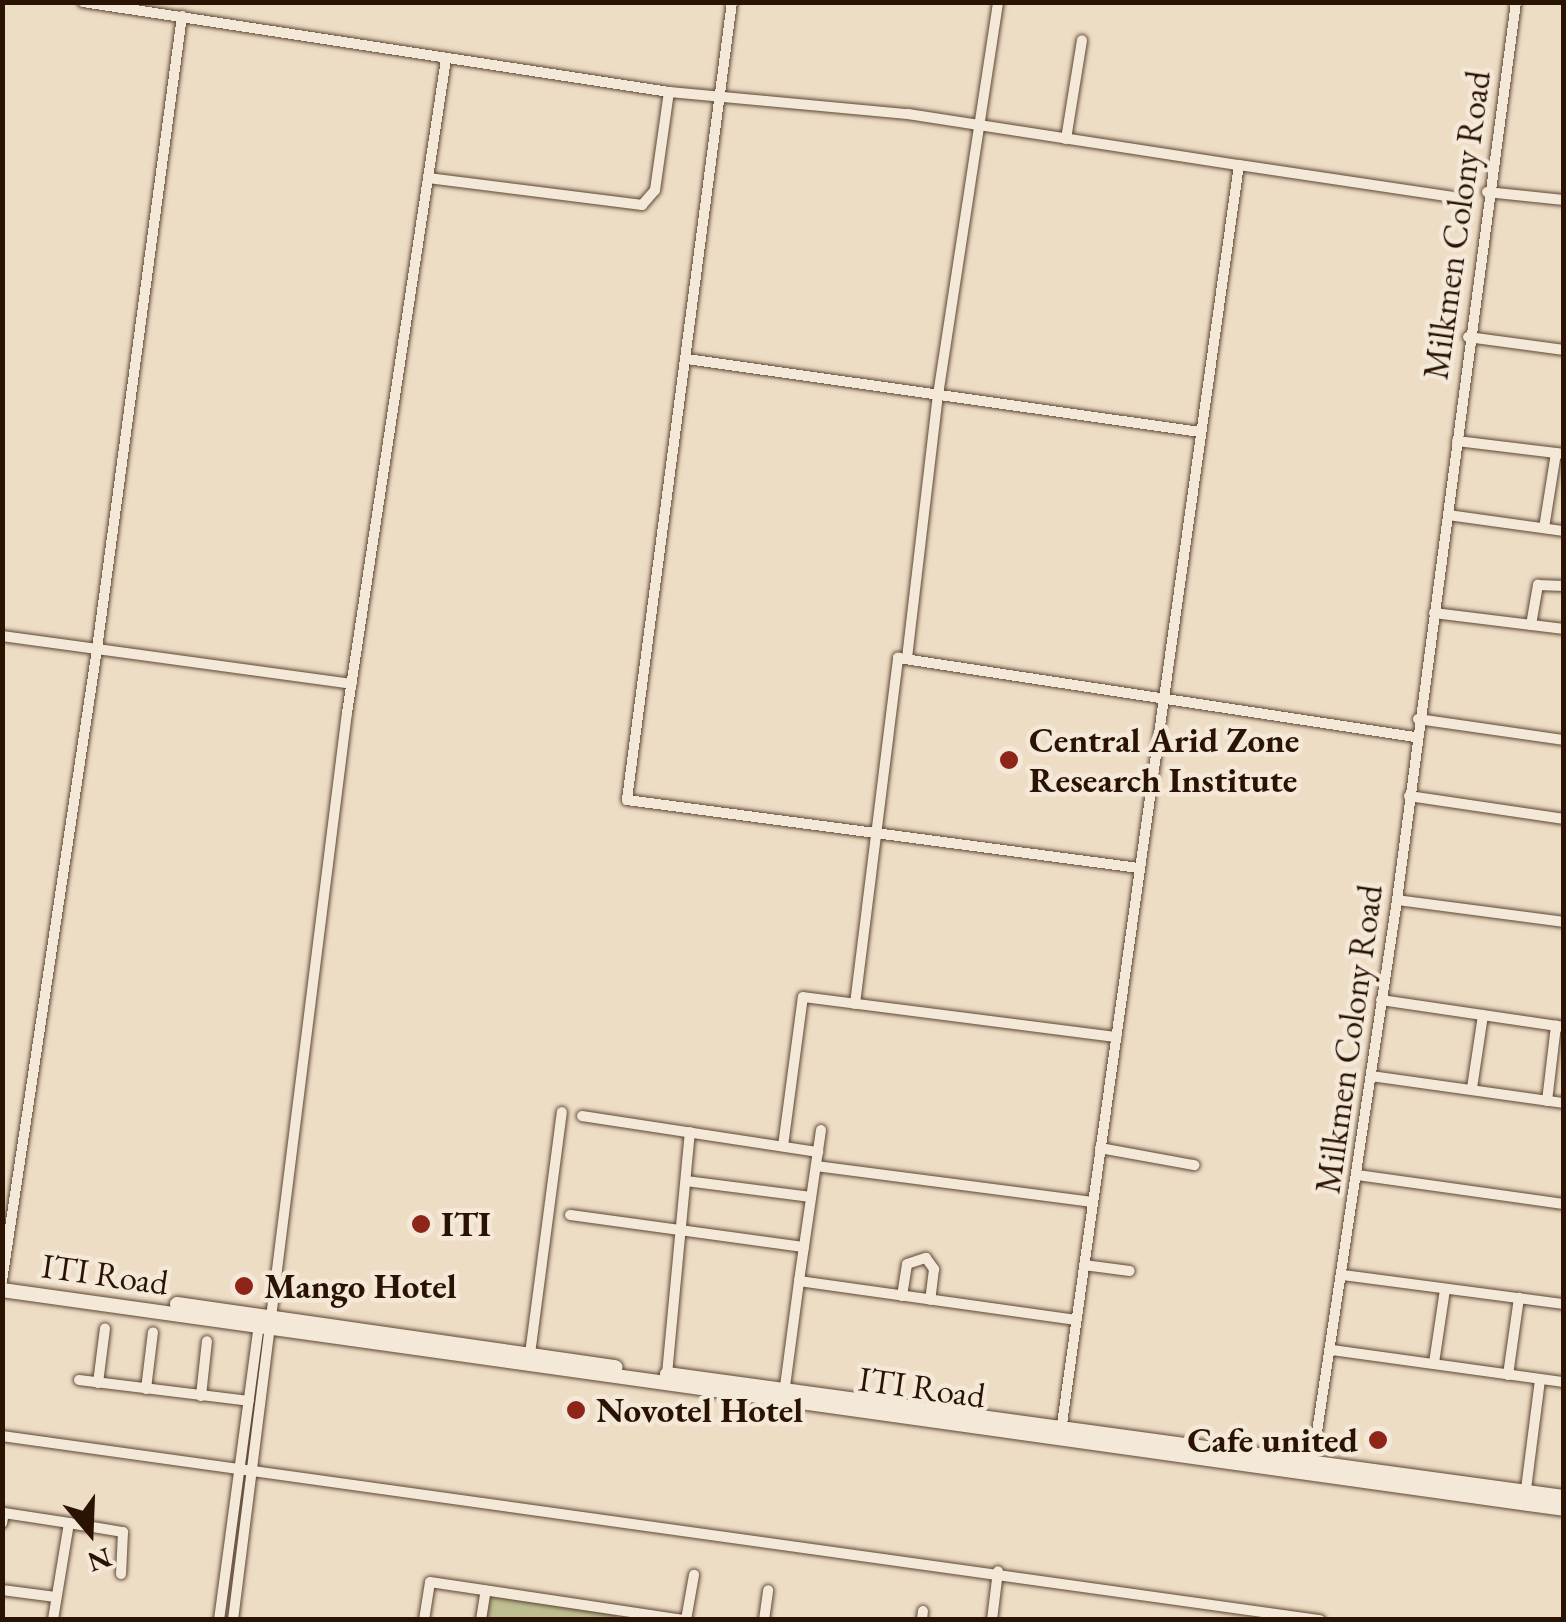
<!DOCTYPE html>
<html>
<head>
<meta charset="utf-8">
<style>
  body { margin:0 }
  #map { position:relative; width:1566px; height:1622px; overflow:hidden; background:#eeddc5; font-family:"EB Garamond",serif }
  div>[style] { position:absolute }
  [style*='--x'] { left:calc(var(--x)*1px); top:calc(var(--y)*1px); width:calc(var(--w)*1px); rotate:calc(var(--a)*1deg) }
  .green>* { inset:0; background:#bebf91 }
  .roads { filter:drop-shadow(0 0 2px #5c4634) drop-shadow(0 0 2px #5c4634) }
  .street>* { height:10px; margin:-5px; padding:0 5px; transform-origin:5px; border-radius:5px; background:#f4e9d9 }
  .secondary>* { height:14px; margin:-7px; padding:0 7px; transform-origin:7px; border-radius:7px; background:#f4e9d9 }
  .dots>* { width:28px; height:28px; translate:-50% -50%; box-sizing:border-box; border:5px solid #f4e9d9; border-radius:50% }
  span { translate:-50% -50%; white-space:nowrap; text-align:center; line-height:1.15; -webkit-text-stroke:9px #f4e9d9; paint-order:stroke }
  .street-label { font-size:35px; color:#2b1303 }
  .poi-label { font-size:35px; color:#2b1303; font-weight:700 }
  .left { translate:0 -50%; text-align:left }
  .right { translate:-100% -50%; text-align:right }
  .frame { position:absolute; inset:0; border:5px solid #2b1303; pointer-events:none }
  .north { position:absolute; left:40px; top:1482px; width:100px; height:100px; -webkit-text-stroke:8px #f4e9d9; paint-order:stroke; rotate:161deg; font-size:28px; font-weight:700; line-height:40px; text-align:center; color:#2b1303 }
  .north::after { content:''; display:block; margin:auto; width:35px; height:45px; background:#2b1303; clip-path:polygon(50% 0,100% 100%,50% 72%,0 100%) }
</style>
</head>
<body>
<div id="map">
  <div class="green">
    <i style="clip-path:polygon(487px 1595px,617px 1613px,616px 1619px,484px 1620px)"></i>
  </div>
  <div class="roads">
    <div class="street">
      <i style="--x:83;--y:2;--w:593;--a:8.73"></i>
      <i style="--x:669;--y:92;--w:240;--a:5.3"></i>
      <i style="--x:908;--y:114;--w:335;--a:8.8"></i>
      <i style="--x:732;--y:2;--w:805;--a:97.5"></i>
      <i style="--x:627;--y:800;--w:516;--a:7.57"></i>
      <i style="--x:182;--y:16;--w:639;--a:97.65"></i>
      <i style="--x:97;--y:649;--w:257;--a:7.8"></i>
      <i style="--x:1066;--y:139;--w:100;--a:-80.8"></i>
      <i style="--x:428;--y:178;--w:216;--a:7.2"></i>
      <i style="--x:642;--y:205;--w:20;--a:-49"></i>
      <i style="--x:655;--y:190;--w:99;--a:-81.9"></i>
      <i style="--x:1487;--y:192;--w:77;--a:5.9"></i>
      <i style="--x:1468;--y:337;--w:97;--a:7.7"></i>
      <i style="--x:687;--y:359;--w:518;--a:8.1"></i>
      <i style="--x:1457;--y:441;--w:108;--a:6.9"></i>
      <i style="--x:1448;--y:515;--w:117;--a:7.9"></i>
      <i style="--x:1544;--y:528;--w:76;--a:-80.9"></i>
      <i style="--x:1434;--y:613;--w:131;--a:7"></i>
      <i style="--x:1531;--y:625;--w:41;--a:-80.1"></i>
      <i style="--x:1538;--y:585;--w:26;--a:2"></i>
      <i style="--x:2;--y:636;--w:96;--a:7.8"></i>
      <i style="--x:97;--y:649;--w:639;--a:98.55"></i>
      <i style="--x:907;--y:658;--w:265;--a:-83.3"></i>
      <i style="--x:938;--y:395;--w:398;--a:-81.3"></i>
      <i style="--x:1418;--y:719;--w:148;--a:8.2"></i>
      <i style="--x:1409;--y:796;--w:157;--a:8.4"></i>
      <i style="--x:1397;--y:900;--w:168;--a:7.5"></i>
      <i style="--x:1381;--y:1000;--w:185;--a:8.4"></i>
      <i style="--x:855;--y:1004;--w:349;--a:-82.9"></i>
      <i style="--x:898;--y:658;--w:523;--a:8.69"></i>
      <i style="--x:1371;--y:1076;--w:195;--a:8"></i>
      <i style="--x:1472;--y:1088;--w:74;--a:-81.4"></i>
      <i style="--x:1547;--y:1101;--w:76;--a:-83.2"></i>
      <i style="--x:582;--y:1116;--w:239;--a:8.7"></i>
      <i style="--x:821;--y:1130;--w:153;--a:98.3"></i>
      <i style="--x:799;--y:1281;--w:280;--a:8"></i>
      <i style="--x:783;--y:1146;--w:150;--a:-82.4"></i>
      <i style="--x:803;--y:997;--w:316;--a:7.3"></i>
      <i style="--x:1100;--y:1148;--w:96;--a:10.3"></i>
      <i style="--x:816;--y:1166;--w:279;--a:7.4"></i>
      <i style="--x:1357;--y:1175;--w:209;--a:8"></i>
      <i style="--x:686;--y:1181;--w:126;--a:7.3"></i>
      <i style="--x:570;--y:1215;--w:236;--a:7.8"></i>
      <i style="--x:1084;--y:1265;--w:46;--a:7.4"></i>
      <i style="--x:1343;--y:1275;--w:223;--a:7.5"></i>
      <i style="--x:902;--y:1296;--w:32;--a:-81"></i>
      <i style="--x:907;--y:1264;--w:20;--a:-18"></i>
      <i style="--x:926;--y:1258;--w:14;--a:54"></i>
      <i style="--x:934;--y:1269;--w:31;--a:97"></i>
      <i style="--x:1332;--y:1350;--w:234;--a:7.9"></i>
      <i style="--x:530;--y:1354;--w:244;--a:-82.5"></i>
      <i style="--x:1434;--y:1363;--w:75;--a:-81.5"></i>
      <i style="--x:667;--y:1374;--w:243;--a:-84.6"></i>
      <i style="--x:1508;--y:1375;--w:78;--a:-81.9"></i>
      <i style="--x:79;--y:1380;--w:171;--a:7"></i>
      <i style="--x:98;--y:1383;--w:55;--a:-82.7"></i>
      <i style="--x:146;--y:1389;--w:57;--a:-83"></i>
      <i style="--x:784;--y:1394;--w:114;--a:-82.4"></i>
      <i style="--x:201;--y:1396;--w:55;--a:-83.8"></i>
      <i style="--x:1061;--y:1431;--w:1278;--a:-82"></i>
      <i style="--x:1239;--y:165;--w:215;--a:8.5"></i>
      <i style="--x:2;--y:1436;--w:1331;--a:7.95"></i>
      <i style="--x:1312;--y:1465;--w:571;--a:-81.44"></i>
      <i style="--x:1397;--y:900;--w:906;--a:-82.45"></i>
      <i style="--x:1525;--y:1497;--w:118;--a:-82.7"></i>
      <i style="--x:2;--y:1523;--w:10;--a:-79"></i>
      <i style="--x:4;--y:1513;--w:66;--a:8.7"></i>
      <i style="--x:69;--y:1523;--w:98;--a:99.4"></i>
      <i style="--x:69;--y:1523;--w:55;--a:9.5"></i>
      <i style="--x:123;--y:1532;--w:42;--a:92.7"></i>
      <i style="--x:2;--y:1590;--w:54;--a:7.4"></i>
      <i style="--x:219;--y:1620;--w:297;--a:-82.3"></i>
      <i style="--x:233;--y:1620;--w:914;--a:-82.84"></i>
      <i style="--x:347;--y:713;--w:661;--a:-81.39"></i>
      <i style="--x:424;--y:1620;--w:38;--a:-81"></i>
      <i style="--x:430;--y:1582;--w:256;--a:8.5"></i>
      <i style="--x:481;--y:1620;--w:30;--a:-81"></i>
      <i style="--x:686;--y:1620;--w:46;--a:-79.9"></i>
      <i style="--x:764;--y:1620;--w:30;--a:-82"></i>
      <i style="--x:922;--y:1620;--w:9;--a:-84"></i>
      <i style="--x:992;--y:1620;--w:49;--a:-83"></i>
    </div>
    <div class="secondary">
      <i style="--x:2;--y:1290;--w:1577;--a:7.98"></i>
      <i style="--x:177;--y:1304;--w:443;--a:8.2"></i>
      <i style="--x:667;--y:1374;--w:905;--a:7.81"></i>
    </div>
  </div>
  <div class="dots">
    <i style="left:1009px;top:760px;background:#8f2418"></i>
    <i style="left:421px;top:1224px;background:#8f2418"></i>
    <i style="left:244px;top:1286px;background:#8f2418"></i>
    <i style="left:576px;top:1410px;background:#8f2418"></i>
    <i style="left:1378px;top:1440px;background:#8f2418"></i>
  </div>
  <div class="street-label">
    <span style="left:1457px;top:225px;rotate:-82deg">Milkmen Colony Road</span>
    <span style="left:1349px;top:1039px;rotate:-82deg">Milkmen Colony Road</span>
    <span style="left:105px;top:1274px;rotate:8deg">ITI Road</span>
    <span style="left:922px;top:1387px;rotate:8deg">ITI Road</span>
  </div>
  <div class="poi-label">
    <span class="left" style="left:1029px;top:760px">Central Arid Zone<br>Research Institute</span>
    <span class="left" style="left:441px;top:1224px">ITI</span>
    <span class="left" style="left:264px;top:1286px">Mango Hotel</span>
    <span class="left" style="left:596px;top:1410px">Novotel Hotel</span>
    <span class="right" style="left:1358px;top:1440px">Cafe united</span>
  </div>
  <div class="frame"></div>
  <div class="north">N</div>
</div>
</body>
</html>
